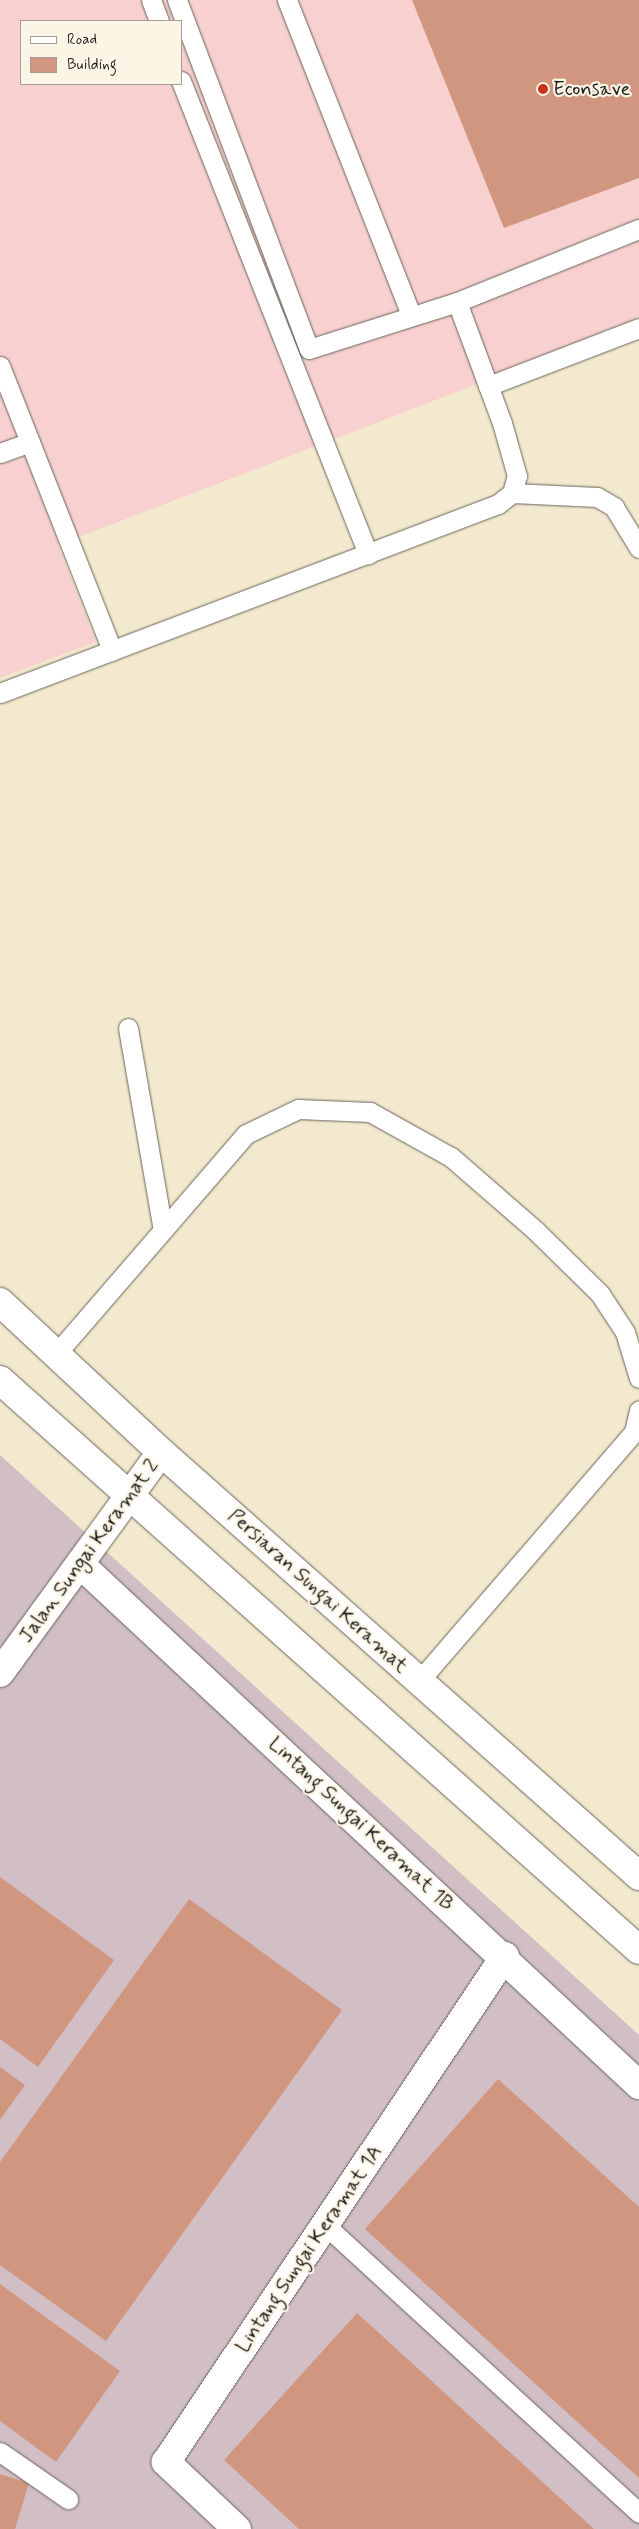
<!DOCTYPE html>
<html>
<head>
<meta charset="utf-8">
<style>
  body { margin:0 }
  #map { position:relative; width:639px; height:2529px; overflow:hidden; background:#f3e9ce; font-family:Mynerve,sans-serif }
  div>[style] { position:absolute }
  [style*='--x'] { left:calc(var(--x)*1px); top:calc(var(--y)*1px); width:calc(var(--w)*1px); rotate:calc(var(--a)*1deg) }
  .built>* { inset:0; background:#f7d0cf }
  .industrial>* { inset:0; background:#d2bec5 }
  .building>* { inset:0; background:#d1967f }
  .roads { filter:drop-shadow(0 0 1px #67645a) drop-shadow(0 0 1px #67645a) }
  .service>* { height:19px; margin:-9.5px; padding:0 9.5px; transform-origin:9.5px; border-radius:9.5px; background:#fff }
  .minor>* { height:28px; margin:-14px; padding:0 14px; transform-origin:14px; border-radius:14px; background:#fff }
  .dots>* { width:14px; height:14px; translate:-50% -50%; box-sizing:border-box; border:2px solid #fcf5e5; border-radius:50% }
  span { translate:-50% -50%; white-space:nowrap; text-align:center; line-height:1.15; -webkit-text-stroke:4.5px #fcf5e5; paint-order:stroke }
  .poi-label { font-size:20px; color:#1c1c1c }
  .left { translate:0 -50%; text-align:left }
  .street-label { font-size:20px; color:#1c1c1c }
  .legend { position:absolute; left:20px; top:20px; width:162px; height:65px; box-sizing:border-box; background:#fcf5e5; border:1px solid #a29e95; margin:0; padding:6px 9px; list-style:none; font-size:15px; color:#1c1c1c }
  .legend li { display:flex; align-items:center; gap:10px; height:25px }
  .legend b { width:25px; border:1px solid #a29e95 }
</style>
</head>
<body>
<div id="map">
  <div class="built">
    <i style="clip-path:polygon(evenodd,0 0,639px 0,639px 322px,58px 545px,96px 642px,0 678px,0 0,21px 21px,181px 21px,181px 84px,21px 84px,21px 21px)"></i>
  </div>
  <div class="industrial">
    <i style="clip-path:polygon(0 1455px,639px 2035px,639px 2529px,0 2529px)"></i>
  </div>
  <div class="building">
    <i style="clip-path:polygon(412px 0,639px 0,639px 178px,504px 228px)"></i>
    <i style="clip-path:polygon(0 1877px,114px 1960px,38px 2067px,0 2039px)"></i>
    <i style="clip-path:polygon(189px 1899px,342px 2010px,106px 2341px,0 2265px,0 2162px)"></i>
    <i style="clip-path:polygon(0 2067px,25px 2085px,0 2120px)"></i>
    <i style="clip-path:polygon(498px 2079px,639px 2207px,639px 2478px,365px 2229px)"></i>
    <i style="clip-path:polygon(0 2284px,120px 2371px,56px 2462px,0 2421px)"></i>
    <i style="clip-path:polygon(357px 2313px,594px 2529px,299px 2529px,224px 2460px)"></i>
    <i style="clip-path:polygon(0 2474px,29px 2483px,15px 2529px,0 2529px)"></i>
  </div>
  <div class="roads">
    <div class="service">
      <i style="--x:151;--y:0;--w:22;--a:69"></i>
      <i style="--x:177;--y:0;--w:373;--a:69.3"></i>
      <i style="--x:309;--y:349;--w:155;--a:-17.6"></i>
      <i style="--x:457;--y:302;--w:196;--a:-21.9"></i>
      <i style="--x:287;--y:0;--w:339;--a:68.5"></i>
      <i style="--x:181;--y:81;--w:509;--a:68.43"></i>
      <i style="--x:0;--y:366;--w:306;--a:68.5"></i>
      <i style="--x:488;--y:386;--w:162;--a:-21"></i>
      <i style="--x:0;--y:453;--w:32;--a:-20"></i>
      <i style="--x:512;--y:493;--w:85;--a:2.7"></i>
      <i style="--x:597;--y:497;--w:20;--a:30"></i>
      <i style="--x:614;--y:507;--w:48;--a:58.6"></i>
      <i style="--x:0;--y:693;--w:533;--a:-20.78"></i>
      <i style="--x:498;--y:504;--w:18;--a:-38"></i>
      <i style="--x:512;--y:493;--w:18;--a:-74"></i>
      <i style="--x:517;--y:476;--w:55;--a:-105.8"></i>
      <i style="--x:502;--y:423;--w:129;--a:-110.4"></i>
      <i style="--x:128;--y:1028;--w:205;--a:80.2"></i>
      <i style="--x:56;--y:1354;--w:291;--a:-49.2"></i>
      <i style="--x:246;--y:1134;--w:58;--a:-25.7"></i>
      <i style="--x:298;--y:1109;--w:72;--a:2.4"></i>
      <i style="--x:370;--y:1112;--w:93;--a:29.1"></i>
      <i style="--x:451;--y:1157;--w:113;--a:41"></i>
      <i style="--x:536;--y:1231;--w:90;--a:44.5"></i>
      <i style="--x:600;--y:1294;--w:45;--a:56.7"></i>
      <i style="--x:625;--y:1332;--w:48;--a:73.1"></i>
      <i style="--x:419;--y:1681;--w:329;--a:-49.2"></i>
      <i style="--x:634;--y:1432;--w:22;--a:-77"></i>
      <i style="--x:325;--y:2225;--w:426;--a:42.5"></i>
      <i style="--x:0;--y:2452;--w:83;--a:34.7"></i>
    </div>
    <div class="minor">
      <i style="--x:0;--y:1302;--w:220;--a:43"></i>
      <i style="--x:161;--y:1452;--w:639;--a:41.57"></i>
      <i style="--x:0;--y:1380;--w:856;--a:41.73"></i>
      <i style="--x:81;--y:1565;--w:763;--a:42.98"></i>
      <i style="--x:0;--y:1673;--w:273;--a:-53.9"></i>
      <i style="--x:237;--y:2529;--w:98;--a:-136.7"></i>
      <i style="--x:166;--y:2462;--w:609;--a:-56.18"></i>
    </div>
  </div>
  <div class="dots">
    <i style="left:543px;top:89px;background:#c8321e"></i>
  </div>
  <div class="poi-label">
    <span class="left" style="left:553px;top:89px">Econsave</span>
  </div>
  <div class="street-label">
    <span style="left:89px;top:1551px;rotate:-54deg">Jalan Sungai Keramat 2</span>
    <span style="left:318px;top:1591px;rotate:42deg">Persiaran Sungai Keramat</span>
    <span style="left:361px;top:1824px;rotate:43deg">Lintang Sungai Keramat 1B</span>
    <span style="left:309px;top:2249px;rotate:-56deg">Lintang Sungai Keramat 1A</span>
  </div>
  <ul class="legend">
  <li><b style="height:6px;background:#fff"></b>Road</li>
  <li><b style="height:14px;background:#d1967f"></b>Building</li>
  </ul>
</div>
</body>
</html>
